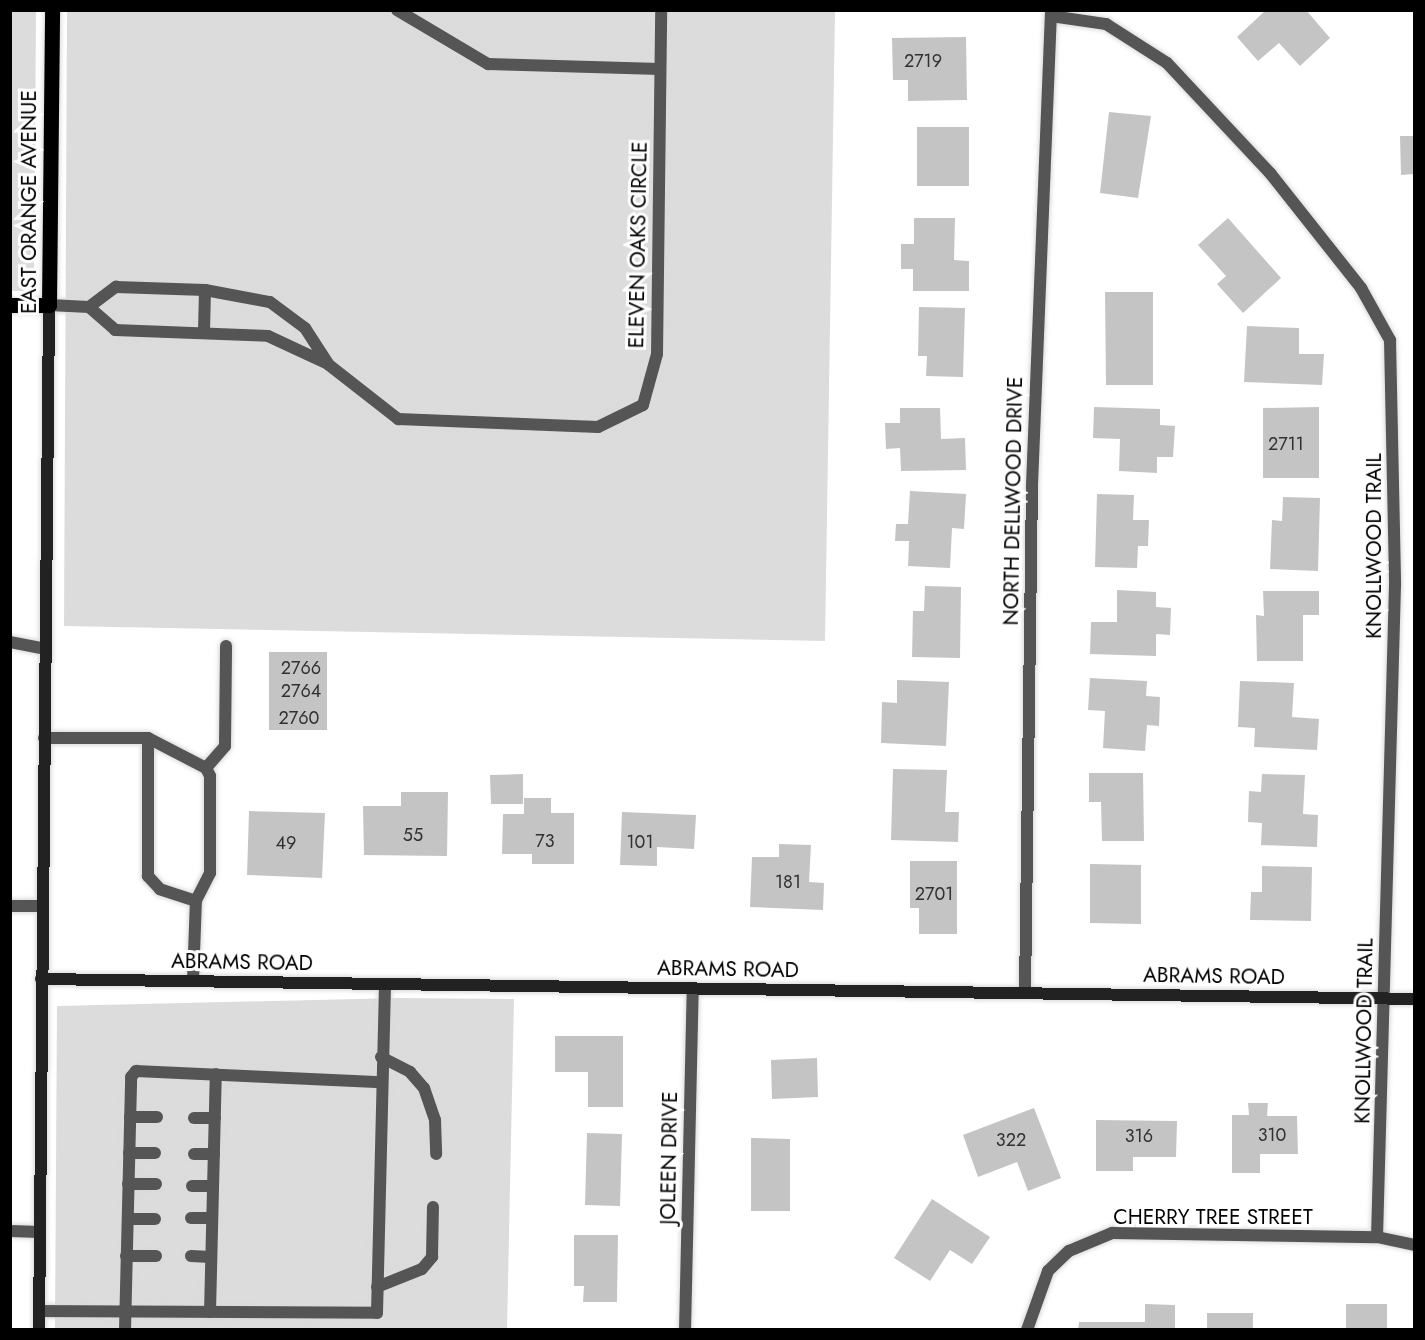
<!DOCTYPE html>
<html>
<head>
<meta charset="utf-8">
<style>
  body { margin:0 }
  #map { position:relative; width:1425px; height:1340px; overflow:hidden; background:#fff; font-family:Jost,sans-serif }
  div>[style] { position:absolute }
  [style*='--x'] { left:calc(var(--x)*1px); top:calc(var(--y)*1px); width:calc(var(--w)*1px); rotate:calc(var(--a)*1deg) }
  .green>* { inset:0; background:#dcdcdc }
  .building>* { inset:0; background:#c4c4c4 }
  .roads { filter:drop-shadow(0 0 2px #dbdbdb) drop-shadow(0 0 2px #dbdbdb) }
  .lane>* { height:12px; margin:-6px; padding:0 6px; transform-origin:6px; border-radius:6px; background:#555 }
  .street>* { height:12px; margin:-6px; padding:0 6px; transform-origin:6px; border-radius:6px; background:#555 }
  .secondary>* { height:12px; margin:-6px; padding:0 6px; transform-origin:6px; border-radius:6px; background:#222 }
  .primary>* { height:15px; margin:-7.5px; padding:0 7.5px; transform-origin:7.5px; border-radius:7.5px; background:#000 }
  span { translate:-50% -50%; white-space:nowrap; text-align:center; line-height:1.15; -webkit-text-stroke:6px #fff; paint-order:stroke }
  .number-label { font-size:18px; color:#313131 }
  .number-label span { -webkit-text-stroke-width:0 }
  .street-label { font-size:21px; color:#000 }
  .frame { position:absolute; inset:0; border:12px solid #000; pointer-events:none }
</style>
</head>
<body>
<div id="map">
  <div class="green">
    <i style="clip-path:polygon(11px 10px,36px 11px,34px 291px,11px 291px)"></i>
    <i style="clip-path:polygon(67px 11px,835px 11px,825px 641px,64px 626px)"></i>
    <i style="clip-path:polygon(399px 998px,514px 999px,507px 1329px,55px 1330px,57px 1006px)"></i>
  </div>
  <div class="building">
    <i style="clip-path:polygon(1266px 10px,1306px 10px,1330px 38px,1300px 66px,1279px 43px,1258px 61px,1237px 37px)"></i>
    <i style="clip-path:polygon(966px 37px,967px 100px,908px 101px,908px 80px,893px 80px,892px 38px)"></i>
    <i style="clip-path:polygon(1109px 112px,1151px 116px,1138px 198px,1100px 193px)"></i>
    <i style="clip-path:polygon(917px 127px,969px 127px,969px 186px,917px 186px)"></i>
    <i style="clip-path:polygon(1400px 136px,1414px 136px,1414px 174px,1401px 175px)"></i>
    <i style="clip-path:polygon(914px 218px,955px 218px,954px 260px,969px 261px,969px 291px,913px 291px,913px 269px,901px 269px,901px 244px,914px 244px)"></i>
    <i style="clip-path:polygon(1228px 218px,1281px 278px,1243px 313px,1217px 284px,1226px 276px,1198px 245px)"></i>
    <i style="clip-path:polygon(1105px 292px,1153px 292px,1153px 385px,1106px 385px)"></i>
    <i style="clip-path:polygon(919px 307px,965px 308px,963px 377px,926px 376px,927px 356px,918px 356px)"></i>
    <i style="clip-path:polygon(1247px 326px,1299px 328px,1299px 354px,1324px 354px,1322px 385px,1244px 382px)"></i>
    <i style="clip-path:polygon(1094px 407px,1160px 409px,1160px 425px,1175px 426px,1173px 457px,1157px 457px,1157px 473px,1119px 471px,1120px 439px,1093px 438px)"></i>
    <i style="clip-path:polygon(1319px 407px,1319px 478px,1263px 478px,1263px 408px)"></i>
    <i style="clip-path:polygon(900px 408px,940px 408px,941px 439px,965px 438px,966px 470px,901px 471px,900px 448px,886px 449px,885px 423px,900px 423px)"></i>
    <i style="clip-path:polygon(910px 491px,966px 494px,964px 529px,952px 528px,950px 568px,908px 566px,909px 541px,895px 541px,896px 524px,908px 524px)"></i>
    <i style="clip-path:polygon(1097px 494px,1134px 495px,1133px 520px,1149px 520px,1148px 546px,1138px 546px,1137px 568px,1095px 567px)"></i>
    <i style="clip-path:polygon(1283px 497px,1320px 498px,1318px 571px,1270px 569px,1272px 520px,1282px 521px)"></i>
    <i style="clip-path:polygon(925px 586px,961px 587px,960px 658px,912px 657px,913px 611px,924px 611px)"></i>
    <i style="clip-path:polygon(1117px 590px,1156px 592px,1156px 607px,1171px 608px,1170px 635px,1156px 634px,1156px 656px,1090px 654px,1091px 622px,1117px 622px)"></i>
    <i style="clip-path:polygon(1263px 591px,1319px 591px,1319px 615px,1303px 615px,1303px 661px,1257px 661px,1256px 615px,1264px 616px)"></i>
    <i style="clip-path:polygon(269px 652px,327px 652px,327px 730px,269px 730px)"></i>
    <i style="clip-path:polygon(1090px 678px,1147px 681px,1146px 696px,1160px 697px,1159px 726px,1147px 725px,1145px 751px,1103px 748px,1105px 711px,1088px 710px)"></i>
    <i style="clip-path:polygon(897px 680px,949px 682px,946px 746px,881px 743px,882px 702px,897px 703px)"></i>
    <i style="clip-path:polygon(1240px 681px,1294px 683px,1292px 717px,1319px 719px,1317px 750px,1254px 747px,1255px 728px,1238px 727px)"></i>
    <i style="clip-path:polygon(893px 769px,947px 770px,945px 812px,959px 812px,958px 842px,891px 840px)"></i>
    <i style="clip-path:polygon(1089px 773px,1143px 773px,1144px 841px,1102px 841px,1101px 802px,1089px 802px)"></i>
    <i style="clip-path:polygon(523px 774px,523px 804px,491px 804px,490px 775px)"></i>
    <i style="clip-path:polygon(1262px 774px,1305px 775px,1303px 814px,1318px 815px,1317px 847px,1261px 845px,1262px 823px,1248px 822px,1249px 791px,1261px 792px)"></i>
    <i style="clip-path:polygon(401px 792px,448px 792px,447px 856px,364px 855px,363px 806px,401px 806px)"></i>
    <i style="clip-path:polygon(524px 798px,551px 798px,551px 813px,574px 813px,574px 864px,532px 864px,532px 854px,502px 854px,503px 814px,524px 814px)"></i>
    <i style="clip-path:polygon(249px 811px,325px 813px,322px 878px,247px 875px)"></i>
    <i style="clip-path:polygon(622px 812px,696px 815px,694px 849px,657px 847px,657px 866px,620px 865px)"></i>
    <i style="clip-path:polygon(779px 844px,811px 845px,809px 882px,824px 883px,823px 910px,750px 907px,752px 857px,779px 857px)"></i>
    <i style="clip-path:polygon(910px 861px,957px 861px,957px 934px,919px 934px,919px 908px,910px 908px)"></i>
    <i style="clip-path:polygon(1090px 864px,1141px 865px,1141px 924px,1090px 923px)"></i>
    <i style="clip-path:polygon(1262px 866px,1312px 867px,1311px 921px,1250px 920px,1251px 892px,1262px 892px)"></i>
    <i style="clip-path:polygon(555px 1036px,623px 1036px,623px 1107px,588px 1107px,588px 1072px,555px 1072px)"></i>
    <i style="clip-path:polygon(817px 1058px,818px 1097px,772px 1099px,771px 1060px)"></i>
    <i style="clip-path:polygon(1248px 1103px,1268px 1103px,1267px 1116px,1297px 1116px,1298px 1154px,1260px 1154px,1260px 1173px,1232px 1173px,1232px 1115px,1249px 1115px)"></i>
    <i style="clip-path:polygon(1034px 1108px,1061px 1178px,1028px 1191px,1017px 1162px,978px 1177px,963px 1135px)"></i>
    <i style="clip-path:polygon(1096px 1120px,1177px 1121px,1176px 1157px,1133px 1157px,1133px 1171px,1096px 1171px)"></i>
    <i style="clip-path:polygon(587px 1133px,622px 1134px,620px 1206px,585px 1205px)"></i>
    <i style="clip-path:polygon(751px 1138px,790px 1139px,790px 1211px,751px 1211px)"></i>
    <i style="clip-path:polygon(932px 1199px,990px 1237px,972px 1264px,950px 1250px,930px 1281px,894px 1258px)"></i>
    <i style="clip-path:polygon(574px 1235px,618px 1235px,617px 1302px,583px 1302px,584px 1286px,574px 1286px)"></i>
    <i style="clip-path:polygon(1145px 1304px,1175px 1305px,1175px 1330px,1078px 1330px,1079px 1322px,1145px 1322px)"></i>
    <i style="clip-path:polygon(1346px 1304px,1387px 1304px,1387px 1330px,1346px 1330px)"></i>
    <i style="clip-path:polygon(1207px 1313px,1253px 1313px,1253px 1330px,1207px 1330px)"></i>
  </div>
  <div class="roads">
    <div class="lane">
      <i style="--x:10;--y:642;--w:36;--a:11"></i>
      <i style="--x:44;--y:738;--w:104;--a:0"></i>
      <i style="--x:206;--y:768;--w:29;--a:-49"></i>
      <i style="--x:225;--y:746;--w:100;--a:-89.4"></i>
      <i style="--x:10;--y:906;--w:32;--a:0"></i>
      <i style="--x:193;--y:981;--w:80;--a:-87.9"></i>
      <i style="--x:196;--y:901;--w:38;--a:-162"></i>
      <i style="--x:160;--y:889;--w:18;--a:-133"></i>
      <i style="--x:148;--y:876;--w:138;--a:-90"></i>
      <i style="--x:148;--y:738;--w:65;--a:27.3"></i>
      <i style="--x:206;--y:768;--w:9;--a:63"></i>
      <i style="--x:210;--y:776;--w:97;--a:90"></i>
      <i style="--x:210;--y:873;--w:31;--a:117"></i>
      <i style="--x:381;--y:1057;--w:33;--a:27"></i>
      <i style="--x:410;--y:1072;--w:21;--a:49"></i>
      <i style="--x:424;--y:1088;--w:34;--a:71"></i>
      <i style="--x:435;--y:1120;--w:34;--a:88"></i>
      <i style="--x:130;--y:1117;--w:27;--a:0"></i>
      <i style="--x:194;--y:1118;--w:21;--a:0"></i>
      <i style="--x:129;--y:1153;--w:26;--a:0"></i>
      <i style="--x:194;--y:1154;--w:20;--a:0"></i>
      <i style="--x:128;--y:1184;--w:28;--a:0"></i>
      <i style="--x:192;--y:1186;--w:21;--a:0"></i>
      <i style="--x:191;--y:1218;--w:21;--a:0"></i>
      <i style="--x:128;--y:1219;--w:27;--a:0"></i>
      <i style="--x:10;--y:1231;--w:30;--a:2"></i>
      <i style="--x:126;--y:1256;--w:30;--a:0"></i>
      <i style="--x:191;--y:1256;--w:20;--a:3"></i>
      <i style="--x:377;--y:1287;--w:48;--a:-21.8"></i>
      <i style="--x:422;--y:1269;--w:16;--a:-50"></i>
      <i style="--x:432;--y:1257;--w:50;--a:-88.9"></i>
      <i style="--x:39;--y:1311;--w:338;--a:0.3"></i>
      <i style="--x:377;--y:1313;--w:329;--a:-88.6"></i>
      <i style="--x:210;--y:1312;--w:238;--a:-88.6"></i>
      <i style="--x:125;--y:1330;--w:253;--a:-88.6"></i>
      <i style="--x:131;--y:1077;--w:8;--a:-50"></i>
      <i style="--x:136;--y:1071;--w:245;--a:2.6"></i>
    </div>
    <div class="street">
      <i style="--x:397;--y:10;--w:106;--a:30.7"></i>
      <i style="--x:488;--y:64;--w:172;--a:1.7"></i>
      <i style="--x:1051;--y:16;--w:56;--a:8.3"></i>
      <i style="--x:1106;--y:24;--w:72;--a:32.6"></i>
      <i style="--x:1167;--y:63;--w:151;--a:46.9"></i>
      <i style="--x:1270;--y:173;--w:147;--a:51.6"></i>
      <i style="--x:1361;--y:288;--w:60;--a:60.9"></i>
      <i style="--x:1390;--y:340;--w:245;--a:88.8"></i>
      <i style="--x:1395;--y:585;--w:652;--a:91.58"></i>
      <i style="--x:49;--y:305;--w:40;--a:2.9"></i>
      <i style="--x:89;--y:307;--w:35;--a:41"></i>
      <i style="--x:115;--y:330;--w:153;--a:2.2"></i>
      <i style="--x:268;--y:336;--w:66;--a:25"></i>
      <i style="--x:89;--y:307;--w:34;--a:-37"></i>
      <i style="--x:116;--y:287;--w:89;--a:1.9"></i>
      <i style="--x:205;--y:290;--w:66;--a:10.5"></i>
      <i style="--x:270;--y:302;--w:44;--a:36.6"></i>
      <i style="--x:305;--y:328;--w:44;--a:57"></i>
      <i style="--x:329;--y:365;--w:88;--a:38"></i>
      <i style="--x:398;--y:419;--w:200;--a:2.3"></i>
      <i style="--x:598;--y:427;--w:50;--a:-26.1"></i>
      <i style="--x:643;--y:405;--w:53;--a:-74.6"></i>
      <i style="--x:657;--y:354;--w:344;--a:-89.3"></i>
      <i style="--x:204;--y:331;--w:41;--a:-88.6"></i>
      <i style="--x:1025;--y:993;--w:508;--a:-89.21"></i>
      <i style="--x:1032;--y:485;--w:475;--a:-87.7"></i>
      <i style="--x:685;--y:1330;--w:342;--a:-88.7"></i>
      <i style="--x:1027;--y:1330;--w:63;--a:-70.4"></i>
      <i style="--x:1048;--y:1271;--w:29;--a:-44"></i>
      <i style="--x:1069;--y:1251;--w:47;--a:-22.7"></i>
      <i style="--x:1112;--y:1233;--w:265;--a:0.9"></i>
      <i style="--x:1377;--y:1237;--w:38;--a:12"></i>
    </div>
    <div class="secondary">
      <i style="--x:41;--y:979;--w:1373;--a:0.83"></i>
      <i style="--x:39;--y:1330;--w:1025;--a:-89.44"></i>
    </div>
    <div class="primary">
      <i style="--x:10;--y:305;--w:39;--a:0"></i>
      <i style="--x:49;--y:305;--w:295;--a:-89.4"></i>
    </div>
  </div>
  <div class="number-label">
    <span style="left:923px;top:61px">2719</span>
    <span style="left:1286px;top:444px">2711</span>
    <span style="left:301px;top:668px">2766</span>
    <span style="left:301px;top:691px">2764</span>
    <span style="left:299px;top:718px">2760</span>
    <span style="left:413px;top:835px">55</span>
    <span style="left:545px;top:841px">73</span>
    <span style="left:640px;top:842px">101</span>
    <span style="left:286px;top:843px">49</span>
    <span style="left:788px;top:882px">181</span>
    <span style="left:934px;top:894px">2701</span>
    <span style="left:1272px;top:1135px">310</span>
    <span style="left:1139px;top:1136px">316</span>
    <span style="left:1011px;top:1140px">322</span>
  </div>
  <div class="street-label">
    <span style="left:29px;top:202px;rotate:-90deg">EAST ORANGE AVENUE</span>
    <span style="left:638px;top:245px;rotate:-89deg">ELEVEN OAKS CIRCLE</span>
    <span style="left:1013px;top:501px;rotate:-89deg">NORTH DELLWOOD DRIVE</span>
    <span style="left:1374px;top:546px;rotate:-90deg">KNOLLWOOD TRAIL</span>
    <span style="left:242px;top:962px;rotate:1deg">ABRAMS ROAD</span>
    <span style="left:728px;top:969px;rotate:1deg">ABRAMS ROAD</span>
    <span style="left:1214px;top:976px;rotate:1deg">ABRAMS ROAD</span>
    <span style="left:1364px;top:1031px;rotate:-89deg">KNOLLWOOD TRAIL</span>
    <span style="left:669px;top:1158px;rotate:-89deg">JOLEEN DRIVE</span>
    <span style="left:1213px;top:1217px">CHERRY TREE STREET</span>
  </div>
  <div class="frame"></div>
</div>
</body>
</html>
